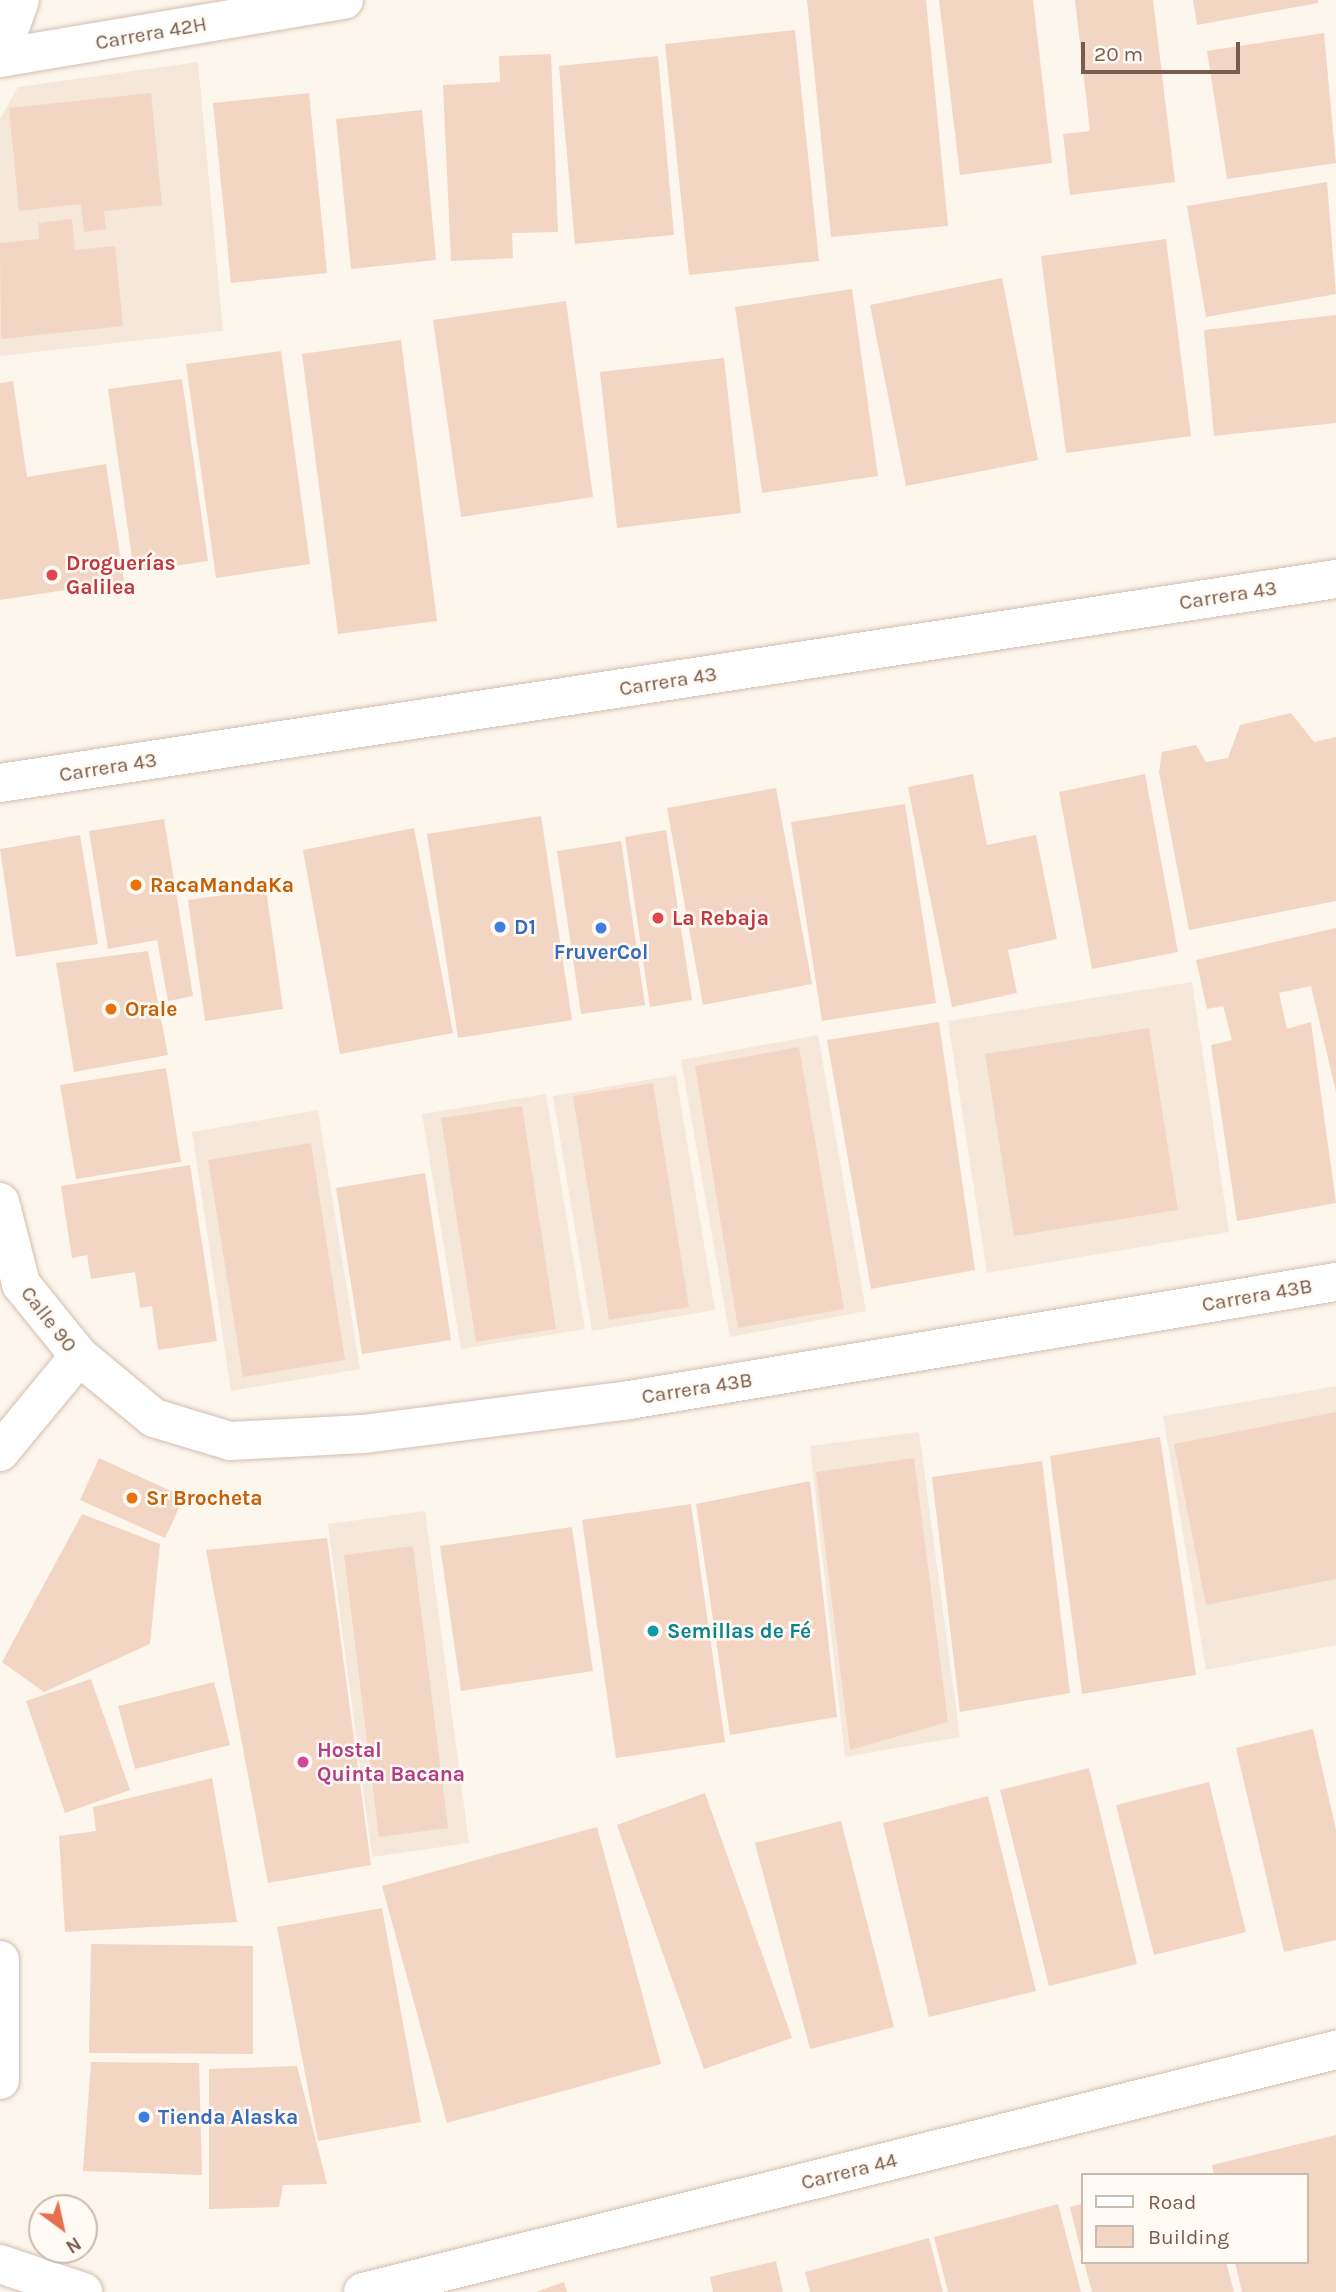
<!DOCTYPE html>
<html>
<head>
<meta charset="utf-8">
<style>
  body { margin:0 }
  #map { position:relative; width:1336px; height:2292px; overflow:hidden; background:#fdf6ec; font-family:Karla,sans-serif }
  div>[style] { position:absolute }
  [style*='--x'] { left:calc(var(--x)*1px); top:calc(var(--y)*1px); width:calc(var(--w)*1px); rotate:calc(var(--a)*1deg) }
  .residential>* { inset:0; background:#f5e8da }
  .building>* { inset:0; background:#f3d5c3 }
  .roads { filter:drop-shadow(0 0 2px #d1beb0) drop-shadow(0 0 2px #d1beb0) }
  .minor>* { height:38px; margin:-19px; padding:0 19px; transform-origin:19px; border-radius:19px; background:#fff }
  .tertiary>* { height:38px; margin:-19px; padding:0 19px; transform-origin:19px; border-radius:19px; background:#fff }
  .dots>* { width:19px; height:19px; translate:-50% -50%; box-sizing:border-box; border:4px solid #fffaf3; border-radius:50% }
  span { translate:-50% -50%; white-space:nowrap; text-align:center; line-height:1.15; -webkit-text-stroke:5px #fffaf3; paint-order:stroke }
  .street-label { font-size:21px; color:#7a5c4d }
  .health-label { font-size:21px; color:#be3a42; font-weight:700 }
  .left { translate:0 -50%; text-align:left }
  .food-label { font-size:21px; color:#c56008; font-weight:700 }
  .shop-label { font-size:21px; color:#366cbe; font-weight:700 }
  .culture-label { font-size:21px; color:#0d838f; font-weight:700 }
  .hotel-label { font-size:21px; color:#b23c85; font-weight:700 }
  .legend { position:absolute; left:1081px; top:2173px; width:228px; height:91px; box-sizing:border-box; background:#fffaf3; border:2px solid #cabbb1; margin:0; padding:9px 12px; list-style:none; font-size:21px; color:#7a5c4d }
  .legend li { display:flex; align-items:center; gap:14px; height:35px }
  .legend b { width:35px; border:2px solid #cabbb1 }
  .north { position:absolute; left:28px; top:2194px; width:70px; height:70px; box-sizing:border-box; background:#fffaf3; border:2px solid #cabbb1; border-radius:50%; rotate:147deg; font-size:19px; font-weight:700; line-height:28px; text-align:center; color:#7a5c4d }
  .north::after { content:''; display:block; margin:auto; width:24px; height:32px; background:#e76f51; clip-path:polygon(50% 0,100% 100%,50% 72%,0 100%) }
  .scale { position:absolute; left:1081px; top:42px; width:159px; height:32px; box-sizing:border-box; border:4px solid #7a5c4d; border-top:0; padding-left:9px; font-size:21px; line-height:24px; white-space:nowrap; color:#7a5c4d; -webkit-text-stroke:5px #fffaf3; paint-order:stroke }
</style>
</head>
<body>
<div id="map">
  <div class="residential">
    <i style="clip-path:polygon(198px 62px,223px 331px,0 356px,0 119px,18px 87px)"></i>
    <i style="clip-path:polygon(1192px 982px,1229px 1232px,987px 1273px,948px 1021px)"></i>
    <i style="clip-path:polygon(818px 1035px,866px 1311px,730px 1337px,681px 1060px)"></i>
    <i style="clip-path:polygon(676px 1075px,715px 1310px,592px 1331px,553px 1096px)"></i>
    <i style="clip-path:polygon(546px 1094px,585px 1329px,461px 1349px,422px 1114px)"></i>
    <i style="clip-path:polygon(318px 1110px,360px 1369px,231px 1391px,192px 1132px)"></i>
    <i style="clip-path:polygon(1336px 1386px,1336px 1645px,1206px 1670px,1163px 1416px)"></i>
    <i style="clip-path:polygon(919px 1432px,960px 1737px,845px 1757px,810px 1446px)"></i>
    <i style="clip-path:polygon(425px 1511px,469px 1843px,372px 1857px,328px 1524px)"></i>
  </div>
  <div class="building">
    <i style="clip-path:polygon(807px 0,926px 0,948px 226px,831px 237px)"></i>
    <i style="clip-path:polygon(939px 0,1033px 0,1052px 163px,960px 175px)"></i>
    <i style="clip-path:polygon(1075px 0,1153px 0,1175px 182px,1070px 195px,1063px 134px,1090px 131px)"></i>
    <i style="clip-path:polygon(1193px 0,1318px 0,1318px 3px,1197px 25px)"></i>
    <i style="clip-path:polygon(795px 30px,819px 261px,689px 275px,665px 44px)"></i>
    <i style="clip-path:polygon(1324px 33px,1336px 163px,1227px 179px,1207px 51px)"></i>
    <i style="clip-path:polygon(551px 54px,558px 232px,512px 233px,513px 258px,451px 261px,443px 85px,500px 82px,499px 56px)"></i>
    <i style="clip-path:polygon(658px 56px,674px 235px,575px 244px,559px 66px)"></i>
    <i style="clip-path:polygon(151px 93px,162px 205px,104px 211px,106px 229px,84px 232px,81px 204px,19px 211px,9px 108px)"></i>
    <i style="clip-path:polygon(309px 93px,327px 273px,231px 283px,213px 103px)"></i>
    <i style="clip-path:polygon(422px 110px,436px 260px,351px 269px,336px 119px)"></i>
    <i style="clip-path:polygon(1327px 182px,1336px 294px,1206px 317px,1187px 206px)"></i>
    <i style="clip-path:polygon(72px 219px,75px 250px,115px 246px,123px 326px,1px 339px,0 243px,39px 239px,38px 223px)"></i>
    <i style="clip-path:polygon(1166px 239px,1191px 436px,1066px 453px,1041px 256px)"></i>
    <i style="clip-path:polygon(1002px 278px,1038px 460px,906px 486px,870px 305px)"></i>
    <i style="clip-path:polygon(852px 289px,878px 476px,762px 493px,735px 307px)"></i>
    <i style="clip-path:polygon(566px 301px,593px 497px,461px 517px,433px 320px)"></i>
    <i style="clip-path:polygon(1336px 315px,1336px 423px,1214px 436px,1204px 330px)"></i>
    <i style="clip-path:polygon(401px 340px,437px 621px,338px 634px,302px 354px)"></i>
    <i style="clip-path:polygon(281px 351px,310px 564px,216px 578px,186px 364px)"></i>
    <i style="clip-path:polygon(724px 358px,741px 513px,617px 528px,600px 372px)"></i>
    <i style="clip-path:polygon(182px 379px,208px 561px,134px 572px,108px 389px)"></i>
    <i style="clip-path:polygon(13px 381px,27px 477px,106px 464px,124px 581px,0 600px,0 383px)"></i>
    <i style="clip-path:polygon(1291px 713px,1314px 742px,1336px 737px,1336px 901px,1189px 930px,1159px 772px,1162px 752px,1196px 745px,1206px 762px,1228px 758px,1240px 725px)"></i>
    <i style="clip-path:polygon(973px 774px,987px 845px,1036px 835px,1057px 939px,1008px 950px,1017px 993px,952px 1007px,908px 787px)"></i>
    <i style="clip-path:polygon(1145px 774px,1178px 952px,1092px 969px,1059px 792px)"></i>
    <i style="clip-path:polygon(776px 788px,812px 984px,703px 1005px,667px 808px)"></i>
    <i style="clip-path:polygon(905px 804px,936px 1003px,822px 1021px,791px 822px)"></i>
    <i style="clip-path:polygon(541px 816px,572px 1020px,458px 1038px,427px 834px)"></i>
    <i style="clip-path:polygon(164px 819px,193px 996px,168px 1001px,157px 940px,108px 949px,89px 831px)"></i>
    <i style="clip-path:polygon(414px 828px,453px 1033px,340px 1054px,303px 850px)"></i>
    <i style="clip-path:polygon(666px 830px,692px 1000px,650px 1007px,625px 837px)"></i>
    <i style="clip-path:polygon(80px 835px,98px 944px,16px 957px,0 849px)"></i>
    <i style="clip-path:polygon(621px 841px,645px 1005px,581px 1014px,557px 851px)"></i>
    <i style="clip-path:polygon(266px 889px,283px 1009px,205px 1021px,188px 900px)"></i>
    <i style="clip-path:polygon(1336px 928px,1336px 1092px,1311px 986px,1279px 993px,1287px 1029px,1311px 1022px,1336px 1203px,1237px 1221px,1211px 1045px,1232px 1040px,1223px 1006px,1207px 1009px,1196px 960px)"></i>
    <i style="clip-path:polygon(148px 951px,168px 1055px,74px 1072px,56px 963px)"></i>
    <i style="clip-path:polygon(939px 1022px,975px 1270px,871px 1289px,827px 1040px)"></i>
    <i style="clip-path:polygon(1149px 1028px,1178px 1210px,1014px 1236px,985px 1054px)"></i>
    <i style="clip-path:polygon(799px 1047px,844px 1309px,738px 1328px,695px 1066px)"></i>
    <i style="clip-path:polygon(166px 1068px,181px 1162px,76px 1179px,60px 1085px)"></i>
    <i style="clip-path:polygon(653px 1083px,689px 1307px,609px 1320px,573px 1096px)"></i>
    <i style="clip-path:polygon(522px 1106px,556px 1329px,476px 1342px,441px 1118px)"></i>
    <i style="clip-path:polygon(311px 1143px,345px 1360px,243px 1377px,208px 1160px)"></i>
    <i style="clip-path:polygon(190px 1165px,217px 1341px,158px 1350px,152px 1306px,140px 1308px,135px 1272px,91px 1279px,87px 1255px,72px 1258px,61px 1186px)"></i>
    <i style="clip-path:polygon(425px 1173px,451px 1340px,362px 1354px,336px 1188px)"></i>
    <i style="clip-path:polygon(1336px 1412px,1336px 1579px,1206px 1605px,1174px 1444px)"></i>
    <i style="clip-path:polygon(1160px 1437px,1196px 1675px,1082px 1694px,1050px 1456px)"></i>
    <i style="clip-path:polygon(99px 1458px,184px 1497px,165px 1538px,80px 1500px)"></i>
    <i style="clip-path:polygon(914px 1458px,948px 1722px,850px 1750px,816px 1472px)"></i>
    <i style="clip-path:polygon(1042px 1461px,1070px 1693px,960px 1712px,932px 1477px)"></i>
    <i style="clip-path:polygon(810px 1481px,837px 1717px,730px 1735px,696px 1504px)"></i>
    <i style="clip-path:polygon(691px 1504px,725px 1742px,616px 1758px,582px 1520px)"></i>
    <i style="clip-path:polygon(82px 1514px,160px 1544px,150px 1644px,44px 1692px,2px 1662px)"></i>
    <i style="clip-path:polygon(572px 1527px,593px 1671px,461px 1691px,440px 1546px)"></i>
    <i style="clip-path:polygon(327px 1538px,371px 1865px,268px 1883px,206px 1550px)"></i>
    <i style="clip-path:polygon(413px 1546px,448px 1828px,379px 1837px,344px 1555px)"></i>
    <i style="clip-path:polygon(91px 1679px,130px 1790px,65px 1813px,26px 1701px)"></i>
    <i style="clip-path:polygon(214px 1682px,230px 1745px,135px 1769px,118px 1706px)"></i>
    <i style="clip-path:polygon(1313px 1729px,1336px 1830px,1336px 1940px,1284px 1952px,1236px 1748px)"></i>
    <i style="clip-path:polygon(1089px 1768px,1137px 1964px,1049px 1986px,1000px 1790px)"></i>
    <i style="clip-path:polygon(212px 1778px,237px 1922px,65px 1932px,59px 1836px,96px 1831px,93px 1807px)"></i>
    <i style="clip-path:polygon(1209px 1782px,1246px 1932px,1154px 1955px,1116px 1805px)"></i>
    <i style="clip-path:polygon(705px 1793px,792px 2038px,704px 2069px,617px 1825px)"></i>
    <i style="clip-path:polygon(988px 1796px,1036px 1991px,929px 2017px,883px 1823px)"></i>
    <i style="clip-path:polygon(841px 1821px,894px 2027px,810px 2049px,755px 1843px)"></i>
    <i style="clip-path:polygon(597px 1827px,661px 2064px,447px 2123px,382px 1886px)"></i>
    <i style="clip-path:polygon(382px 1908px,421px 2122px,318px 2141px,277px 1927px)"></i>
    <i style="clip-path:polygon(91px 1944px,253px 1946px,253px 2054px,89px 2053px)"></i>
    <i style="clip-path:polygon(91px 2062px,199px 2063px,202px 2175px,83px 2171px)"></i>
    <i style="clip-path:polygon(297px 2066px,327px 2184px,283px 2185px,279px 2207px,209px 2209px,209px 2069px)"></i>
    <i style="clip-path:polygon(1336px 2135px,1336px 2292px,1242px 2292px,1235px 2262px,1306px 2262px,1306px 2175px,1214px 2175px,1212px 2165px)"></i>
    <i style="clip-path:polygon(1058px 2204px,1081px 2292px,948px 2292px,934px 2237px)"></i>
    <i style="clip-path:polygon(1082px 2204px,1082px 2252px,1081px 2252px,1070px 2207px)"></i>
    <i style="clip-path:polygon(929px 2238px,943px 2292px,810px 2292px,805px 2272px)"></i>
    <i style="clip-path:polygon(776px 2261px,783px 2292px,713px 2292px,710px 2277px)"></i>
    <i style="clip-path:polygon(1084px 2262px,1226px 2262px,1234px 2292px,1092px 2292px)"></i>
    <i style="clip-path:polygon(564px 2282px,567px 2292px,536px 2292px)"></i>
  </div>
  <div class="roads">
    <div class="minor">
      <i style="--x:0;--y:56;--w:59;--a:-70.3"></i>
      <i style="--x:0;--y:58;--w:349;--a:-9.6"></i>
      <i style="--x:0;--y:1202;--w:85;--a:75.6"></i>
      <i style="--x:21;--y:1284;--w:92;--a:51.1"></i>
      <i style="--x:79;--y:1356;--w:97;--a:39.6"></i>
      <i style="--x:154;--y:1418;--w:79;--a:16.8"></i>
      <i style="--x:230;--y:1441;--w:134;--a:-3"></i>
      <i style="--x:364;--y:1434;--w:268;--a:-7.3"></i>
      <i style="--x:630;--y:1400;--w:716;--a:-9.49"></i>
      <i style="--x:0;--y:1452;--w:124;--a:-50.5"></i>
      <i style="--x:363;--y:2292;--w:1003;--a:-13.97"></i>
    </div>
    <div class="tertiary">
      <i style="--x:0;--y:783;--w:1351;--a:-8.68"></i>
      <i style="--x:0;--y:1960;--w:120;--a:90"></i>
      <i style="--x:0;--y:2264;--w:88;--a:18.6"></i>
    </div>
  </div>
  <div class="dots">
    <i style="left:52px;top:575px;background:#e0444e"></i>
    <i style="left:136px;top:885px;background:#e8710a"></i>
    <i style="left:658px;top:918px;background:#e0444e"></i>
    <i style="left:500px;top:927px;background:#3f7fe0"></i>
    <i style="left:601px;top:928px;background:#3f7fe0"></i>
    <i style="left:111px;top:1009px;background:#e8710a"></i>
    <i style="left:132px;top:1498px;background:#e8710a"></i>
    <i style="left:653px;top:1631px;background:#0f9aa8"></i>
    <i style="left:303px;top:1762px;background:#d1479c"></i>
    <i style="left:144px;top:2117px;background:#3f7fe0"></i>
  </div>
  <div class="street-label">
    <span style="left:151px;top:33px;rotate:-10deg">Carrera 42H</span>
    <span style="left:1228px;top:595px;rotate:-9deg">Carrera 43</span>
    <span style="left:668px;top:681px;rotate:-9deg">Carrera 43</span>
    <span style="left:108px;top:767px;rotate:-9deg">Carrera 43</span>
    <span style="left:1257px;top:1295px;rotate:-10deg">Carrera 43B</span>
    <span style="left:49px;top:1319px;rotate:52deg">Calle 90</span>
    <span style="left:697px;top:1388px;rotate:-9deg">Carrera 43B</span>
    <span style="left:849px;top:2171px;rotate:-14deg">Carrera 44</span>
  </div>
  <div class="health-label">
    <span class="left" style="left:66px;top:575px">Droguerías<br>Galilea</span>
    <span class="left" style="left:672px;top:918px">La Rebaja</span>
  </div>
  <div class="food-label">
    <span class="left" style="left:150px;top:885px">RacaMandaKa</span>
    <span class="left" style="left:125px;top:1009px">Orale</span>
    <span class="left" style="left:146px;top:1498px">Sr Brocheta</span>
  </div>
  <div class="shop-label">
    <span class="left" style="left:514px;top:927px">D1</span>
    <span style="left:601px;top:952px">FruverCol</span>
    <span class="left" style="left:158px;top:2117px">Tienda Alaska</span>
  </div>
  <div class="culture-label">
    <span class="left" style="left:667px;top:1631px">Semillas de Fé</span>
  </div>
  <div class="hotel-label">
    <span class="left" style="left:317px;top:1762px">Hostal<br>Quinta Bacana</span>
  </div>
  <ul class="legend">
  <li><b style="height:9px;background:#fff"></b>Road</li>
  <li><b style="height:19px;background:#f3d5c3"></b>Building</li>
  </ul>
  <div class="north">N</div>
  <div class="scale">20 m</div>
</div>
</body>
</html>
